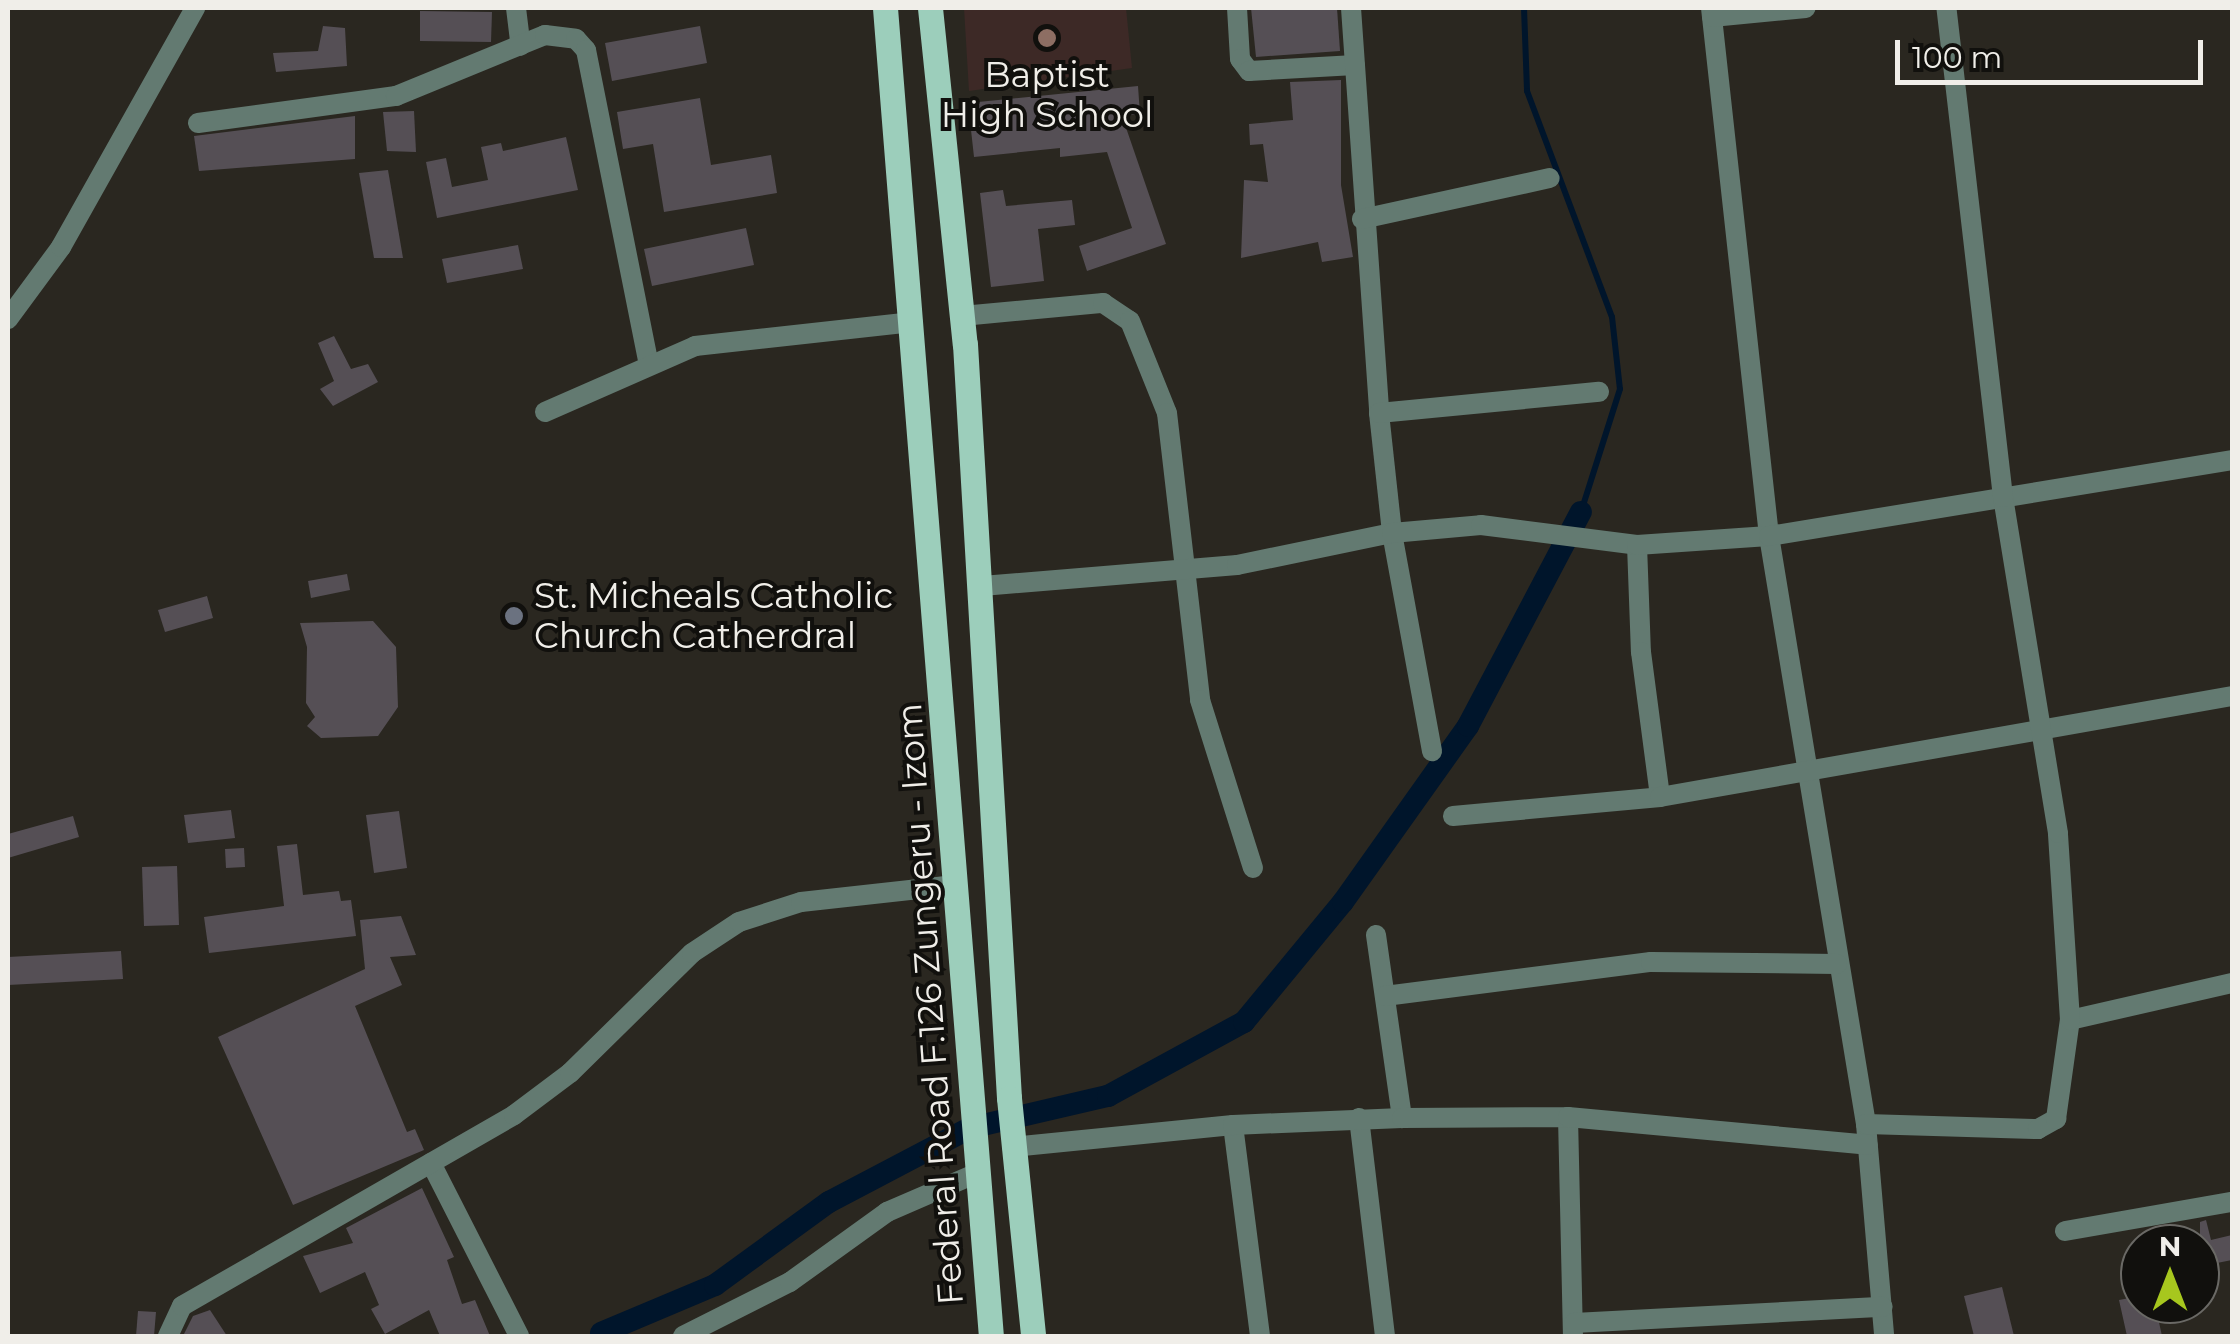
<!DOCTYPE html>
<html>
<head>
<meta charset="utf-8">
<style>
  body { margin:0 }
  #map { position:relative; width:2240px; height:1344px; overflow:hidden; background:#2a2720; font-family:Montserrat,sans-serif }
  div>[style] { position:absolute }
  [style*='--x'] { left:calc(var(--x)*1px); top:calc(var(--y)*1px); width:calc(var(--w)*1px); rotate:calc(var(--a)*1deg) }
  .education>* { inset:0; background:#3d2926 }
  .stream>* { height:6px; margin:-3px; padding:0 3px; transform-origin:3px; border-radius:3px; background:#00152b }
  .canal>* { height:22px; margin:-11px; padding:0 11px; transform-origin:11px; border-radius:11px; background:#00152b }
  .building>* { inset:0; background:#554f55 }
  .minor>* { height:20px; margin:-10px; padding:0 10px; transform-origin:10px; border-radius:10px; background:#637a71 }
  .major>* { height:25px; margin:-12.5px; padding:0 12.5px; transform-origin:12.5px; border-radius:12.5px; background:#9ccebb }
  .dots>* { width:28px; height:28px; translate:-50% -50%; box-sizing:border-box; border:5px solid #11100d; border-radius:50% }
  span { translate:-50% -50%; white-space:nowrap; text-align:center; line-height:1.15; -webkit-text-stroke:8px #11100d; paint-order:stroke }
  .poi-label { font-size:35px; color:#f0eee9 }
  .left { translate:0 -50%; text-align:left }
  .street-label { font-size:35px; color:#f0eee9 }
  .frame { position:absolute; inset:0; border:10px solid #f0eee9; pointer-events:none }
  .north { position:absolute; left:2120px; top:1224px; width:100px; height:100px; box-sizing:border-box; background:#11100d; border:2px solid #6a6965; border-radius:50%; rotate:0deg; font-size:28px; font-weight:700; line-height:40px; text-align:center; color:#f0eee9 }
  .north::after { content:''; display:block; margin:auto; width:35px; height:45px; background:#a7c71e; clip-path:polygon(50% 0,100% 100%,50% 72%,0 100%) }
  .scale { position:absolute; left:1895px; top:40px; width:308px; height:45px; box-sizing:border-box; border:5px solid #f0eee9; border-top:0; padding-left:12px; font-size:30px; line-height:35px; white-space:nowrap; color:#f0eee9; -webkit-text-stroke:8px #11100d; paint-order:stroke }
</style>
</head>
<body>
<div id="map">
  <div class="education">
    <i style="clip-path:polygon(964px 8px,1126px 8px,1132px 68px,969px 91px)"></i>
  </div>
  <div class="stream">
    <i style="--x:1524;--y:8;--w:83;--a:87.9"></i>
    <i style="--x:1527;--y:91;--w:241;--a:69.4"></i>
    <i style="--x:1612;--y:317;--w:72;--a:83.7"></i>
    <i style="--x:1620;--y:389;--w:129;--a:107.6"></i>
    <i style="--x:594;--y:1336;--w:8;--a:-23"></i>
  </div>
  <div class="canal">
    <i style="--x:601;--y:1333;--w:124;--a:-22.8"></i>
    <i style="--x:715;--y:1285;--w:141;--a:-36.1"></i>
    <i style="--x:829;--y:1202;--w:159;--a:-27.7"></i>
    <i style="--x:970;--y:1128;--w:142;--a:-13.1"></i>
    <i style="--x:1108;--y:1096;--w:155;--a:-28.6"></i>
    <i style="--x:1244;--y:1022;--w:156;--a:-50.5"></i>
    <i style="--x:1343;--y:902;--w:216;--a:-54.6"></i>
    <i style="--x:1468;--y:726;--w:242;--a:-62.2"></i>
  </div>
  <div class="building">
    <i style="clip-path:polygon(1251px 8px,1337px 8px,1340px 51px,1256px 57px)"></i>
    <i style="clip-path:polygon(420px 11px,492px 12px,491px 42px,420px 41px)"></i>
    <i style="clip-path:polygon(323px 26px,345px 28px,347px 66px,276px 72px,273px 53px,318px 51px)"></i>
    <i style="clip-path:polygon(700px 26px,707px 63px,612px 81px,605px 43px)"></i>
    <i style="clip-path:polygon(1341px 80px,1341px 185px,1353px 257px,1322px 262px,1318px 242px,1241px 258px,1244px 180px,1268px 182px,1263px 144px,1250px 145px,1249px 124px,1293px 120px,1290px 82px)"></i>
    <i style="clip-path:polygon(1138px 86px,1140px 114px,1122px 116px,1166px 244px,1087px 271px,1079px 246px,1132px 228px,1107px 152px,1060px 157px,1060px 148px,974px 157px,968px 103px)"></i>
    <i style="clip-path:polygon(700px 98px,711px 165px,771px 155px,777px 193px,664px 212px,653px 144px,623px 149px,617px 112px)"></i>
    <i style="clip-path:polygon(414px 111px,416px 152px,387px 151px,383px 112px)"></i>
    <i style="clip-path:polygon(355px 116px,355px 159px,199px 171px,194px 136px)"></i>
    <i style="clip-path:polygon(566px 137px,578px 190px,437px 218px,426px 162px,446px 158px,452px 187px,488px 180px,481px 147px,501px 143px,503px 151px)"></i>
    <i style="clip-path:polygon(388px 170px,403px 258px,374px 258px,359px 173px)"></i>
    <i style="clip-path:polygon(1003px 190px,1006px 206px,1072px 200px,1075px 225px,1038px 229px,1044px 281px,991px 287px,980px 193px)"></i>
    <i style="clip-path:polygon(746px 228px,754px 265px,652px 286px,644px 249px)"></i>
    <i style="clip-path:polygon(518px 245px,523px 269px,447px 283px,442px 259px)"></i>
    <i style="clip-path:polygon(334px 336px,351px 369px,368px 364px,378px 382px,333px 406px,320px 389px,334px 381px,318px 343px)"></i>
    <i style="clip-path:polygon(347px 574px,350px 590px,311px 598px,308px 581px)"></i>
    <i style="clip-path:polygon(207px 596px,213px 618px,165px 632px,158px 610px)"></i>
    <i style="clip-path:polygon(373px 621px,396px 647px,398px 707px,378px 736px,321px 738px,307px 726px,315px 717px,306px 703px,307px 647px,300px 623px)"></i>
    <i style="clip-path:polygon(231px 810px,235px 838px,188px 843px,184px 815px)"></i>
    <i style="clip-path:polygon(399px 811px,407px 868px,374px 873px,366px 815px)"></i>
    <i style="clip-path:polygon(73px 816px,79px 837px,8px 858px,8px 834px)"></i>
    <i style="clip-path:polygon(297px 844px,303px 895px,339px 891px,341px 901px,351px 900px,356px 936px,209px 953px,204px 917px,284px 906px,277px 846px)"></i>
    <i style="clip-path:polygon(244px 848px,245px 867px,226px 868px,225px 849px)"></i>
    <i style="clip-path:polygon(177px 866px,179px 925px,144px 926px,142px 867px)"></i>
    <i style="clip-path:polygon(401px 916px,416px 955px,390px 957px,402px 985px,355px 1006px,407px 1132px,415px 1129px,424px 1150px,293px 1205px,218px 1037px,365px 969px,360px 920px)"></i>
    <i style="clip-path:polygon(121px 951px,123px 979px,8px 985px,8px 957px)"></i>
    <i style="clip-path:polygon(422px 1188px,454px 1257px,447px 1260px,462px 1304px,475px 1300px,490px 1336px,440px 1336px,429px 1310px,385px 1334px,371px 1309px,379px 1305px,365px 1272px,320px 1293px,303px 1256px,353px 1243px,346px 1228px)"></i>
    <i style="clip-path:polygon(2206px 1220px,2211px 1240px,2232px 1235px,2232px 1260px,2217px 1263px,2220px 1274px,2200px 1279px,2200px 1222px)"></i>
    <i style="clip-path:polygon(2002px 1287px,2014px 1336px,1974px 1336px,1964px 1296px)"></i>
    <i style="clip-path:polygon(2140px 1296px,2140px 1304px,2155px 1304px,2162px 1336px,2127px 1336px,2119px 1300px)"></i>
    <i style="clip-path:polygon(210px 1310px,227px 1336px,183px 1336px,193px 1316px)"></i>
    <i style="clip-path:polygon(138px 1311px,156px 1312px,154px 1336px,136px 1336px)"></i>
  </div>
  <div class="minor">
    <i style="--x:516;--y:8;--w:38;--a:83"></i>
    <i style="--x:1237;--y:8;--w:51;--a:86.6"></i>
    <i style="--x:1240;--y:59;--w:15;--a:53"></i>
    <i style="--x:1249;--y:71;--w:106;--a:-3.2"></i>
    <i style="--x:1351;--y:8;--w:406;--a:86"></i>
    <i style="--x:1379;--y:413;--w:121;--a:83.8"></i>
    <i style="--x:1392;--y:533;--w:222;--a:79.6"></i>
    <i style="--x:1711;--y:8;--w:531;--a:83.73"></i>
    <i style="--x:1769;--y:536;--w:596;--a:80.63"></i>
    <i style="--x:1866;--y:1124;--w:213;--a:85.1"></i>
    <i style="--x:1712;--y:17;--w:94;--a:-5.5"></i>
    <i style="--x:198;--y:123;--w:200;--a:-7.8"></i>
    <i style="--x:396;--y:96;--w:161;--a:-22.3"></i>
    <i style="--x:545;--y:35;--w:31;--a:7"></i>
    <i style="--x:576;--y:39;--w:15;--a:48"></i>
    <i style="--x:586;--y:50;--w:317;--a:78.7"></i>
    <i style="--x:1362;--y:219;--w:192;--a:-12.3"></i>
    <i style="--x:962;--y:316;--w:142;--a:-5.3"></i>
    <i style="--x:1103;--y:303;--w:32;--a:34"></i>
    <i style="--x:1130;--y:321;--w:99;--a:68.1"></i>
    <i style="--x:1167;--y:413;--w:289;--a:83.4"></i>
    <i style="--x:1200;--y:700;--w:176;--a:72.5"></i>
    <i style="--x:8;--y:319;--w:89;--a:-53.6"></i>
    <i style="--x:61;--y:247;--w:274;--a:-60.7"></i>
    <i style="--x:545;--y:412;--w:164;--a:-23.7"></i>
    <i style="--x:695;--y:346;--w:219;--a:-6.3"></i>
    <i style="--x:1379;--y:413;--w:221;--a:-5.5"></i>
    <i style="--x:1637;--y:545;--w:107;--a:87.9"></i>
    <i style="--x:1641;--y:652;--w:146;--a:82.5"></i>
    <i style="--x:982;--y:586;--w:256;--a:-4.7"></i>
    <i style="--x:1237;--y:565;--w:158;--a:-11.7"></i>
    <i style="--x:1392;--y:533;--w:89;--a:-5.1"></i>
    <i style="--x:1481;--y:525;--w:157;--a:7.3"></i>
    <i style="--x:1637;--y:545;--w:132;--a:-3.9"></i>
    <i style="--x:1769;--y:536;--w:469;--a:-9.3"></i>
    <i style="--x:1453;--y:816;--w:208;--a:-5.2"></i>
    <i style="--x:1660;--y:797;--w:581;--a:-10.01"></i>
    <i style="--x:1376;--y:935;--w:185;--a:81.9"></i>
    <i style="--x:1385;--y:996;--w:268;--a:-7.3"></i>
    <i style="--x:1651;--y:962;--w:186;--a:0.6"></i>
    <i style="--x:2070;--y:1020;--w:166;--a:-12.9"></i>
    <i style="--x:1568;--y:1117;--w:218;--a:88.7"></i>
    <i style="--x:1359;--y:1118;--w:220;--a:83.2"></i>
    <i style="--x:1866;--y:1124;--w:172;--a:1.7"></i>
    <i style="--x:2038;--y:1129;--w:21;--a:-29"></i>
    <i style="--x:2056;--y:1119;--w:100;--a:-82"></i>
    <i style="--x:2070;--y:1020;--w:187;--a:-93.7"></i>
    <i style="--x:2058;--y:833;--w:340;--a:-99.3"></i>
    <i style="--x:2003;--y:497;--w:492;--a:-96.6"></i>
    <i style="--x:1233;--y:1125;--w:213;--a:82.7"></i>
    <i style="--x:1012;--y:1147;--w:222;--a:-5.7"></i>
    <i style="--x:1233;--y:1125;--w:169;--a:-2.4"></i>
    <i style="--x:1402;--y:1118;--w:166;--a:-0.3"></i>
    <i style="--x:1568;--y:1117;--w:301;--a:5.3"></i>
    <i style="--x:431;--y:1163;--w:194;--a:63"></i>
    <i style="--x:2065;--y:1231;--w:169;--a:-9.9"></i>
    <i style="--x:1574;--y:1323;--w:309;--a:-3"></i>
    <i style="--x:168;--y:1336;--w:33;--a:-65"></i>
    <i style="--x:182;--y:1306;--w:383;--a:-29.9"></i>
    <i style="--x:514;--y:1115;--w:70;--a:-36.9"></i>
    <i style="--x:570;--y:1073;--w:171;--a:-44.5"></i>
    <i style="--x:692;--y:953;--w:56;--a:-33.4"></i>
    <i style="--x:739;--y:922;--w:65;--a:-17.9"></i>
    <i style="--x:801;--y:902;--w:155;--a:-6.3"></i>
    <i style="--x:683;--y:1336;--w:120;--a:-26.8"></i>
    <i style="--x:790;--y:1282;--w:120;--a:-35.8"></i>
    <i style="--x:887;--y:1212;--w:96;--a:-23.4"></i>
  </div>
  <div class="major">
    <i style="--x:885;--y:8;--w:1332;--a:85.44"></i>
    <i style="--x:930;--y:8;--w:338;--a:84.1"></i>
    <i style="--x:965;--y:344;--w:755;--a:86.66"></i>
    <i style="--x:1009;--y:1098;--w:239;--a:84.2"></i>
  </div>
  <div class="dots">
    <i style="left:1047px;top:38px;background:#8d6e63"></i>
    <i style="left:514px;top:616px;background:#6b7280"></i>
  </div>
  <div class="poi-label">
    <span style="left:1047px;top:95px">Baptist<br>High School</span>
    <span class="left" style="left:534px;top:616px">St. Micheals Catholic<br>Church Catherdral</span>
  </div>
  <div class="street-label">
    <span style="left:930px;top:1004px;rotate:-94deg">Federal Road F.126 Zungeru - Izom</span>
  </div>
  <div class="frame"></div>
  <div class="north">N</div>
  <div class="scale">100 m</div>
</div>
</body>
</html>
